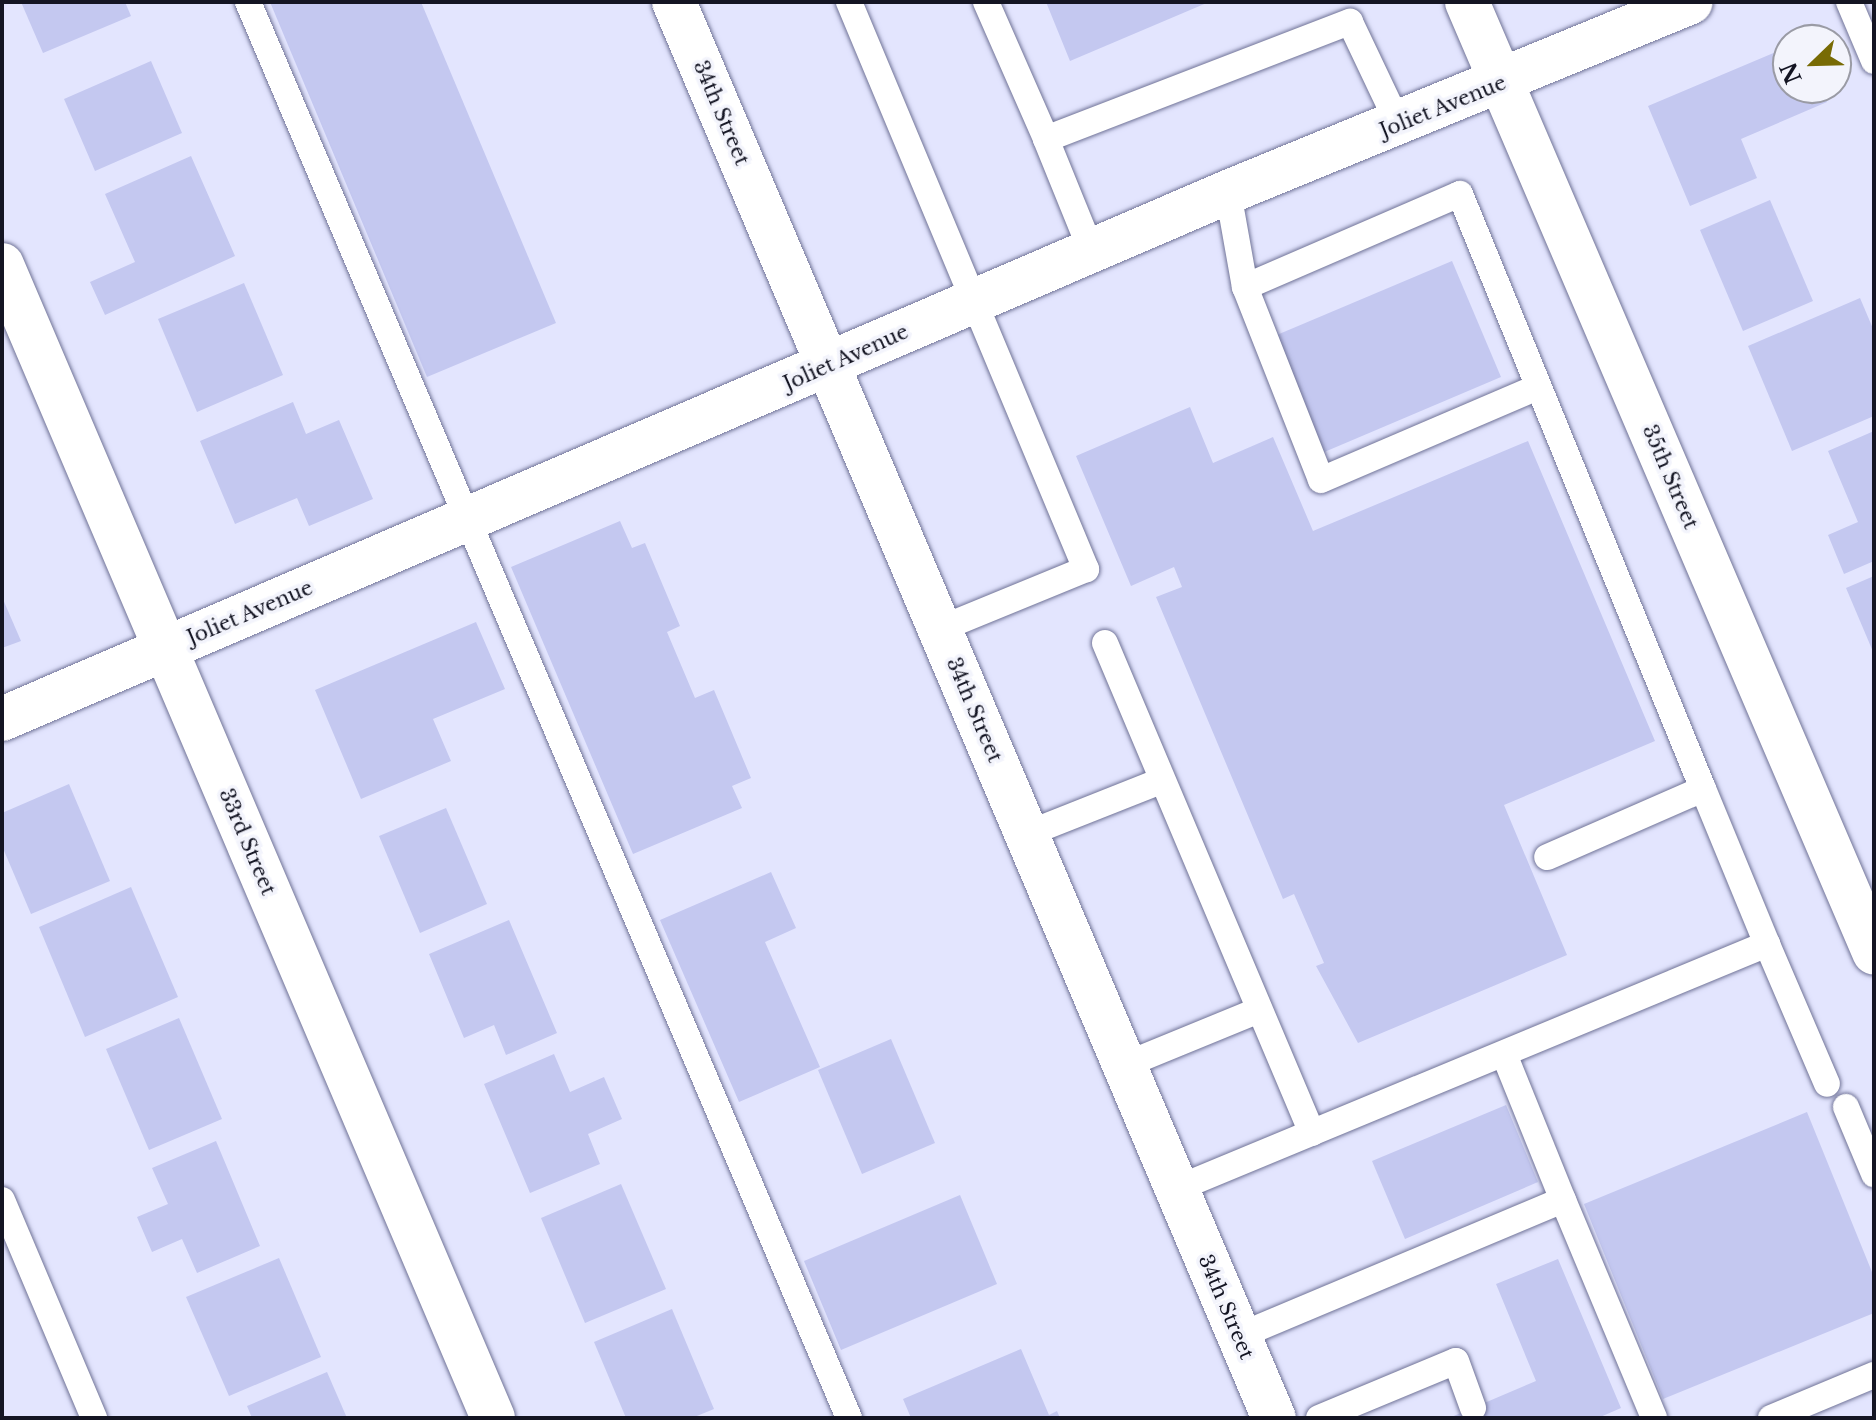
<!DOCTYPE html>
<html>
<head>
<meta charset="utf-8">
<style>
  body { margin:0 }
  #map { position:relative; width:1876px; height:1420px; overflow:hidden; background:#e3e5fe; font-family:"Libre Baskerville",serif }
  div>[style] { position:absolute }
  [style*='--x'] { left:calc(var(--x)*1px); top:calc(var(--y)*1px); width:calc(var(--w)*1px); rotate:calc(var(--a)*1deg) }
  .building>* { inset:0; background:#c4c8f0 }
  .roads { filter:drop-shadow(0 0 2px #707397) drop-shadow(0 0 2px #707397) }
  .service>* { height:26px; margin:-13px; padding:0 13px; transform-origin:13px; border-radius:13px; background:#fff }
  .minor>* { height:44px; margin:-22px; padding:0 22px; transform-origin:22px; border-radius:22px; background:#fff }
  .secondary>* { height:44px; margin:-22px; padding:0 22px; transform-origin:22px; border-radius:22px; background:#fff }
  span { translate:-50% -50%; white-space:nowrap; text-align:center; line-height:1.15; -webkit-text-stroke:7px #f3f4fc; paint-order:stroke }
  .street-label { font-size:20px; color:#141523 }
  .frame { position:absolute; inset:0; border:4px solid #141523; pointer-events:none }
  .north { position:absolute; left:1772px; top:24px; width:80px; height:80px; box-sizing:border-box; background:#f3f4fc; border:2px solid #9a9ba5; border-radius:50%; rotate:247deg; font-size:22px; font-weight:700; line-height:32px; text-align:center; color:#141523 }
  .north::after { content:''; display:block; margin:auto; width:28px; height:36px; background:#786b05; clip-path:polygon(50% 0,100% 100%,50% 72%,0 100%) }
</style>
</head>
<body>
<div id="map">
  <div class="building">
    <i style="clip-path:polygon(21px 2px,125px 2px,131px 16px,43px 53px)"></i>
    <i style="clip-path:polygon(270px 2px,421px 2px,556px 323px,427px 377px)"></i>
    <i style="clip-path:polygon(1046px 2px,1209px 2px,1070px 61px)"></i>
    <i style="clip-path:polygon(1788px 47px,1788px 88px,1821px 88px,1827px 102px,1741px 139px,1757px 178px,1690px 206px,1648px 106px)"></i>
    <i style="clip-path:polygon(151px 61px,182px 133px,95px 171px,64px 99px)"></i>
    <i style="clip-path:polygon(191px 156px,235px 256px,105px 315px,90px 282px,135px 262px,105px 194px)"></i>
    <i style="clip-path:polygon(1770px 200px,1813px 301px,1743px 331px,1700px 230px)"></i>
    <i style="clip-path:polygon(1452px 261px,1501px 377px,1322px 453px,1272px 337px)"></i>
    <i style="clip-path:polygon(244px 283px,283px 375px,197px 412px,158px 319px)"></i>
    <i style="clip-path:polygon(1860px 298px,1874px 331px,1874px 416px,1792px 451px,1748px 346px)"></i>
    <i style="clip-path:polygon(293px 402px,306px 434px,339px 420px,373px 499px,309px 526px,297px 498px,235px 524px,200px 441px)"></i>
    <i style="clip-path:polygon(1190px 407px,1213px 463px,1273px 437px,1313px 531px,1528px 441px,1655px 741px,1504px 805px,1567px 955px,1358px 1043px,1316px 966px,1324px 963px,1294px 894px,1283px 899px,1156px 597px,1182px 587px,1174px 567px,1131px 586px,1076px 456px)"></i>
    <i style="clip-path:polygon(1874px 431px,1874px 561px,1844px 574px,1828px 535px,1858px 522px,1828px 451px)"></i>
    <i style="clip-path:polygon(620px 521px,632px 548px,645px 543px,680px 626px,667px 632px,695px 698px,714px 690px,751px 778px,732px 786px,742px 808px,633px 854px,511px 567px)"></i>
    <i style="clip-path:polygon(1874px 576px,1874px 654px,1846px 588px)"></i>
    <i style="clip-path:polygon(2px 597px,21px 641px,2px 648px)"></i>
    <i style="clip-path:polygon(476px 622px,505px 689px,433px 719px,451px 761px,361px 799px,315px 690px)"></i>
    <i style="clip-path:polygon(69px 784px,110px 881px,31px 914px,2px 846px,2px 813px)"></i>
    <i style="clip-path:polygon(446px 808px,487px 904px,420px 933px,379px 836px)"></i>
    <i style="clip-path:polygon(771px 872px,796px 928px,765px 942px,820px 1067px,739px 1102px,660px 920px)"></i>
    <i style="clip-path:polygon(131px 887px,178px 997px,85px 1037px,39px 927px)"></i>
    <i style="clip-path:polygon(509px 920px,557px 1033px,506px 1055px,494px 1025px,464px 1038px,429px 954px)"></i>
    <i style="clip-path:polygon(179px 1018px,222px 1119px,149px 1150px,106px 1049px)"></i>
    <i style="clip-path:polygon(891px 1039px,935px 1143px,862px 1174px,818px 1070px)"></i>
    <i style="clip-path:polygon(554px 1054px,570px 1092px,604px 1077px,622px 1119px,588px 1134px,600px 1164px,530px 1193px,484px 1084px)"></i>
    <i style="clip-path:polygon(1506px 1105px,1538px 1182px,1405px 1239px,1372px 1161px)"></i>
    <i style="clip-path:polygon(1807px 1112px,1874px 1277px,1874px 1313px,1663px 1399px,1584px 1204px)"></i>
    <i style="clip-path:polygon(216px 1141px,260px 1246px,197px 1273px,182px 1239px,152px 1252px,137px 1217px,168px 1204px,152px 1168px)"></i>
    <i style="clip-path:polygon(621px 1184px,666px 1289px,585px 1323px,541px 1218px)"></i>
    <i style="clip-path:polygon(960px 1195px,997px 1284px,841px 1350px,804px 1261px)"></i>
    <i style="clip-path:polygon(279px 1258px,321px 1357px,229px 1396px,186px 1297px)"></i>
    <i style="clip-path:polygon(1558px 1259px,1621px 1408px,1598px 1418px,1449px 1418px,1536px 1381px,1496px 1284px)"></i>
    <i style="clip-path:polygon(672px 1309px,714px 1409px,692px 1418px,626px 1418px,594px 1342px)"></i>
    <i style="clip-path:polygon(1021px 1349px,1049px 1415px,1057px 1411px,1060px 1418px,911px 1418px,903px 1399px)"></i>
    <i style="clip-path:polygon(327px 1372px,347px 1418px,252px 1418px,247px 1406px)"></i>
  </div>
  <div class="roads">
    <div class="service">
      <i style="--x:248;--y:2;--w:1538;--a:67"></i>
      <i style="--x:849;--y:2;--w:615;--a:67.32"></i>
      <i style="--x:1086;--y:569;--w:158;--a:157.7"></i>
      <i style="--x:986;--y:2;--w:150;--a:66.3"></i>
      <i style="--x:1849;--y:2;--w:64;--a:67"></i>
      <i style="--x:1228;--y:192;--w:97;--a:79.9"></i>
      <i style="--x:1245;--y:287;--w:207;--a:68.5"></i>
      <i style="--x:1321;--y:480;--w:236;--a:-23.2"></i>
      <i style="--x:1093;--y:255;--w:125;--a:-112.1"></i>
      <i style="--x:1046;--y:139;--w:326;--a:-21.1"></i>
      <i style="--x:1350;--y:22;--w:114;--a:64.6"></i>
      <i style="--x:1245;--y:287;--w:234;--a:-23.4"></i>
      <i style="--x:1460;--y:194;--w:643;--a:67.78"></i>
      <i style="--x:1105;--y:643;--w:532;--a:67.1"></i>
      <i style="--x:1027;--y:834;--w:144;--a:-21.6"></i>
      <i style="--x:1767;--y:944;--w:152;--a:66.8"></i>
      <i style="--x:1125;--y:1065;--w:145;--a:-22.3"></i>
      <i style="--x:1846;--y:1107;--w:73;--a:67.3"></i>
      <i style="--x:1176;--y:1189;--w:640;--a:-22.52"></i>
      <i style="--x:1767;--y:944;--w:168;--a:-112.4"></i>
      <i style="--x:1703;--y:789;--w:170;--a:156.4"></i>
      <i style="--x:2;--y:1200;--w:237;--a:67.1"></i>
      <i style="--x:1563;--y:1200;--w:236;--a:67.3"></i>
      <i style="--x:1239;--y:1336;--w:351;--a:-22.8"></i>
      <i style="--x:1563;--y:1200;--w:157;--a:-112"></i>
      <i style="--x:1319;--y:1418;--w:148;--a:-22.6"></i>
      <i style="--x:1456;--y:1361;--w:50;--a:70.1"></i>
      <i style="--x:1771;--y:1418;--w:112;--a:-22.7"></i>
    </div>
    <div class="minor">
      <i style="--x:1467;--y:2;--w:1034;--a:66.81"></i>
      <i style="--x:2;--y:265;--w:1253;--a:66.93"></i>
      <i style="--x:2;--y:719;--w:1334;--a:-23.26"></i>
      <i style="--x:1228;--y:192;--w:500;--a:-22.31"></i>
    </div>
    <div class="secondary">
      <i style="--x:674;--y:2;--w:1538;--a:67.04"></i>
    </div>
  </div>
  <div class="street-label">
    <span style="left:1443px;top:107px;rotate:-22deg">Joliet Avenue</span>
    <span style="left:721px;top:113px;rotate:67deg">34th Street</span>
    <span style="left:846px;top:358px;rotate:-24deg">Joliet Avenue</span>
    <span style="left:1670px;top:477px;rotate:67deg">35th Street</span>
    <span style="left:250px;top:613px;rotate:-23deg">Joliet Avenue</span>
    <span style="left:974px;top:710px;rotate:67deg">34th Street</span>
    <span style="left:247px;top:842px;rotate:67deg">33rd Street</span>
    <span style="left:1226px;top:1307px;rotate:67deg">34th Street</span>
  </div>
  <div class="frame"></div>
  <div class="north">N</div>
</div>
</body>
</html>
